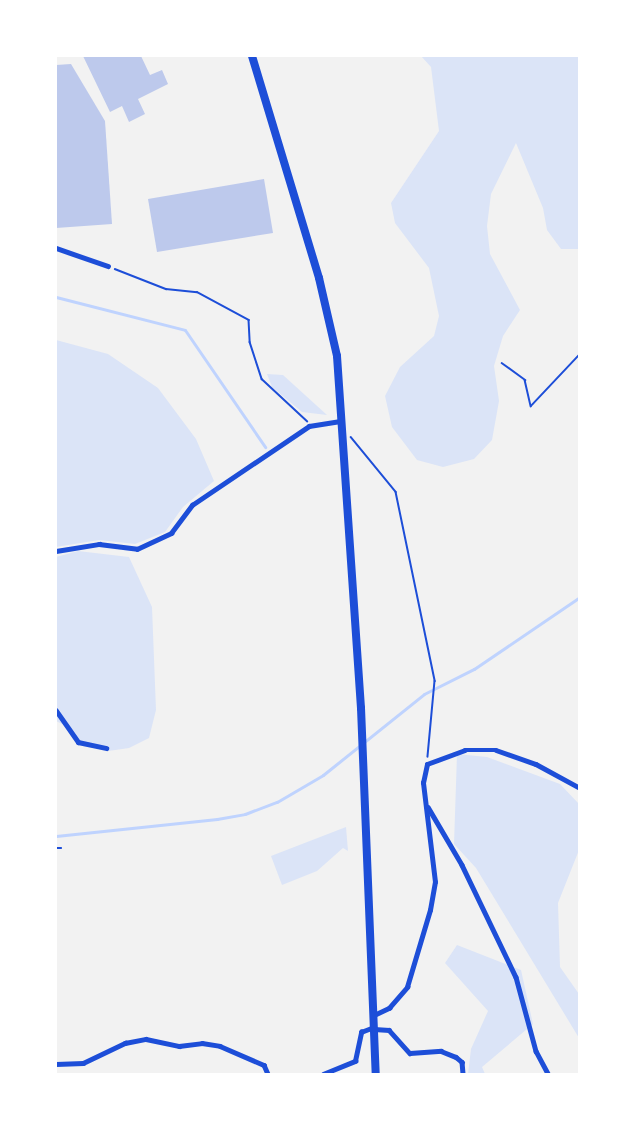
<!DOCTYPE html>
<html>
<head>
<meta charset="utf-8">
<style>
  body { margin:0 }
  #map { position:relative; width:635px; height:1130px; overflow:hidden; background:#f2f2f2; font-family:"Work Sans",sans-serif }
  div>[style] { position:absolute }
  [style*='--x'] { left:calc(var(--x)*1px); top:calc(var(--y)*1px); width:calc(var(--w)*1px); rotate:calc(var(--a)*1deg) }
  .green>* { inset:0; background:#dbe4f7 }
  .stream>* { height:3px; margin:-1.5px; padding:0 1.5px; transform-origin:1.5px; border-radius:1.5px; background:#bfd3fe }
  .building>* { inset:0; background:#bdc9ec }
  .path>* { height:1.5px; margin:-0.75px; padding:0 0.75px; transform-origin:0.75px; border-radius:0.75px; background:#1d4ed8 }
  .minor>* { height:4.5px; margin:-2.25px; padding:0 2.25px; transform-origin:2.25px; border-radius:2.25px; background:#1d4ed8 }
  .trunk>* { height:8px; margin:-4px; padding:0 4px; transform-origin:4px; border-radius:4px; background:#1d4ed8 }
  span { translate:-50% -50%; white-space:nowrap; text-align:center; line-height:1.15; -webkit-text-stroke:5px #fff; paint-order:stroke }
  .frame { position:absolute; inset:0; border:57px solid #fff; pointer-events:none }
</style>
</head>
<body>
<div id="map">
  <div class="green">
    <i style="clip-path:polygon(421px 56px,579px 56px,579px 249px,561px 249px,547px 230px,543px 208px,516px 143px,491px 194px,487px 226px,490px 254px,520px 310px,503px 336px,494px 366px,499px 401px,492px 440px,474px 459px,443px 467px,417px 460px,392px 427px,385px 396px,400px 367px,434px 336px,439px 316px,429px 268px,395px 223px,391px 203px,439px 131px,431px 67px)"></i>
    <i style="clip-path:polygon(56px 340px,108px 354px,158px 388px,196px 439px,214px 481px,183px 507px,165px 532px,135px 544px,99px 540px,56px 547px)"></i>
    <i style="clip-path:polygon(267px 374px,283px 375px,327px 415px,302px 412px,272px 387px)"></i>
    <i style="clip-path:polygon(78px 551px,129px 557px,152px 607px,156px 710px,149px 738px,129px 748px,108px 751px,81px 741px,66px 726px,56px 721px,56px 557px)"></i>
    <i style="clip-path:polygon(457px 754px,487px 757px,560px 784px,579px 804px,579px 850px,558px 903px,560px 967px,579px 994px,579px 1038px,476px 868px,454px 844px)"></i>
    <i style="clip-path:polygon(346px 827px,348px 851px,343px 848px,317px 871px,282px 885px,271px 856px)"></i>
    <i style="clip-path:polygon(457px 945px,521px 970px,533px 1024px,482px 1067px,485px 1074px,468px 1074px,471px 1049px,488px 1011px,445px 963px)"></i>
  </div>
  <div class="stream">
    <i style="--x:56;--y:297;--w:133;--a:14.3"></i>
    <i style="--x:185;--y:330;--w:142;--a:55.6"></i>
    <i style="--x:56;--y:836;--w:162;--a:-6"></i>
    <i style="--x:217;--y:819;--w:28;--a:-10"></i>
    <i style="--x:245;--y:814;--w:34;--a:-21"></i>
    <i style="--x:277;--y:802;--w:53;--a:-30.4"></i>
    <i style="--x:323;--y:775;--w:129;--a:-38.7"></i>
    <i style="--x:424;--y:694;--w:56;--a:-26.6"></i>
    <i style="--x:474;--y:669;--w:128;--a:-34.2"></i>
  </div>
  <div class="building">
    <i style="clip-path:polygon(83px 56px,141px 56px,150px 75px,162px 70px,168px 84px,138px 99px,145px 114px,129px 122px,122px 106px,110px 112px)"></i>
    <i style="clip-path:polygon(71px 64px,105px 121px,112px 224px,56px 228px,56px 65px)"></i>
    <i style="clip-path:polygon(264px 179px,273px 233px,157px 252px,148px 199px)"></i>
  </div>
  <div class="path">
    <i style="--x:115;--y:269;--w:55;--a:21.4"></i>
    <i style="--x:166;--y:289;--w:31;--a:6"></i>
    <i style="--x:197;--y:292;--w:59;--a:28.3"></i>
    <i style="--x:249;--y:320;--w:22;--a:87"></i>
    <i style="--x:250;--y:342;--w:39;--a:72"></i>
    <i style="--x:262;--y:379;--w:62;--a:43"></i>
    <i style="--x:502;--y:363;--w:29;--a:36"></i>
    <i style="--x:525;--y:380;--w:27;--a:77"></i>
    <i style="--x:531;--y:406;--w:71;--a:-46.7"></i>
    <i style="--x:351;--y:437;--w:71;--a:50.7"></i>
    <i style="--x:396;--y:492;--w:193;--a:78.3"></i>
    <i style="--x:435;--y:681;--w:76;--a:95.3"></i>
    <i style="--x:56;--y:848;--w:5;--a:0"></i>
  </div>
  <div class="minor">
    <i style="--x:56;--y:248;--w:55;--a:19.1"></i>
    <i style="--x:56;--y:551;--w:44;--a:-9.2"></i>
    <i style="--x:99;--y:544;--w:38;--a:7"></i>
    <i style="--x:137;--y:549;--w:38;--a:-25"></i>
    <i style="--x:171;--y:533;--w:35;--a:-53"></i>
    <i style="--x:192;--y:505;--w:141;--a:-34"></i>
    <i style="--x:309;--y:426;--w:33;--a:-9"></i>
    <i style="--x:56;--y:710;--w:39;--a:55"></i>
    <i style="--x:78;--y:742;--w:29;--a:12"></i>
    <i style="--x:428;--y:807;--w:67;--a:59.6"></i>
    <i style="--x:462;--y:865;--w:124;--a:64.3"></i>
    <i style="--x:516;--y:977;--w:77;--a:74.9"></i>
    <i style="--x:536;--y:1051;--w:26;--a:62"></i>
    <i style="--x:374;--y:1015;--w:17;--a:-25"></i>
    <i style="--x:389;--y:1008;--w:28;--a:-49"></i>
    <i style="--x:407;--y:987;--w:80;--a:-73.4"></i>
    <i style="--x:430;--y:910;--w:28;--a:-80"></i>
    <i style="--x:435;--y:882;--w:100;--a:-96.9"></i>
    <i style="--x:423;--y:783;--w:19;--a:-78"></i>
    <i style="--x:427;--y:764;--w:40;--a:-20.2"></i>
    <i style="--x:465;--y:750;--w:31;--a:0"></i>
    <i style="--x:496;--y:750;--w:42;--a:19.3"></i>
    <i style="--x:536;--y:764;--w:50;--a:28.6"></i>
    <i style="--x:374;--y:1029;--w:15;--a:4"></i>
    <i style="--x:389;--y:1030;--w:31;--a:48"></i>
    <i style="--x:410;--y:1053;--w:31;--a:-4"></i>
    <i style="--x:441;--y:1051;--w:16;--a:22"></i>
    <i style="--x:456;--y:1057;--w:8;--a:40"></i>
    <i style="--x:462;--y:1062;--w:12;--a:85"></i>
    <i style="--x:56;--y:1064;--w:27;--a:-2"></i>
    <i style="--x:83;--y:1063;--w:47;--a:-25.5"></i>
    <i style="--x:125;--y:1043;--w:21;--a:-11"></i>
    <i style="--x:146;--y:1039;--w:34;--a:12"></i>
    <i style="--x:179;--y:1046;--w:23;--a:-7"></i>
    <i style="--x:202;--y:1043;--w:18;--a:9"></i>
    <i style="--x:220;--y:1046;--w:48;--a:23.4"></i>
    <i style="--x:264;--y:1065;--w:10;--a:66"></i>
    <i style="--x:323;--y:1074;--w:35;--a:-22"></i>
    <i style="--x:355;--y:1061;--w:30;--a:-78"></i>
    <i style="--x:361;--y:1032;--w:14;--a:-21"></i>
  </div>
  <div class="trunk">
    <i style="--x:252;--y:56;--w:232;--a:73.2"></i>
    <i style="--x:319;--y:278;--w:80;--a:77"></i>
    <i style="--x:337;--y:356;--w:353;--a:86.1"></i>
    <i style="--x:361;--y:708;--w:366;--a:87.7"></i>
  </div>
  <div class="frame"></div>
</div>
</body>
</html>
